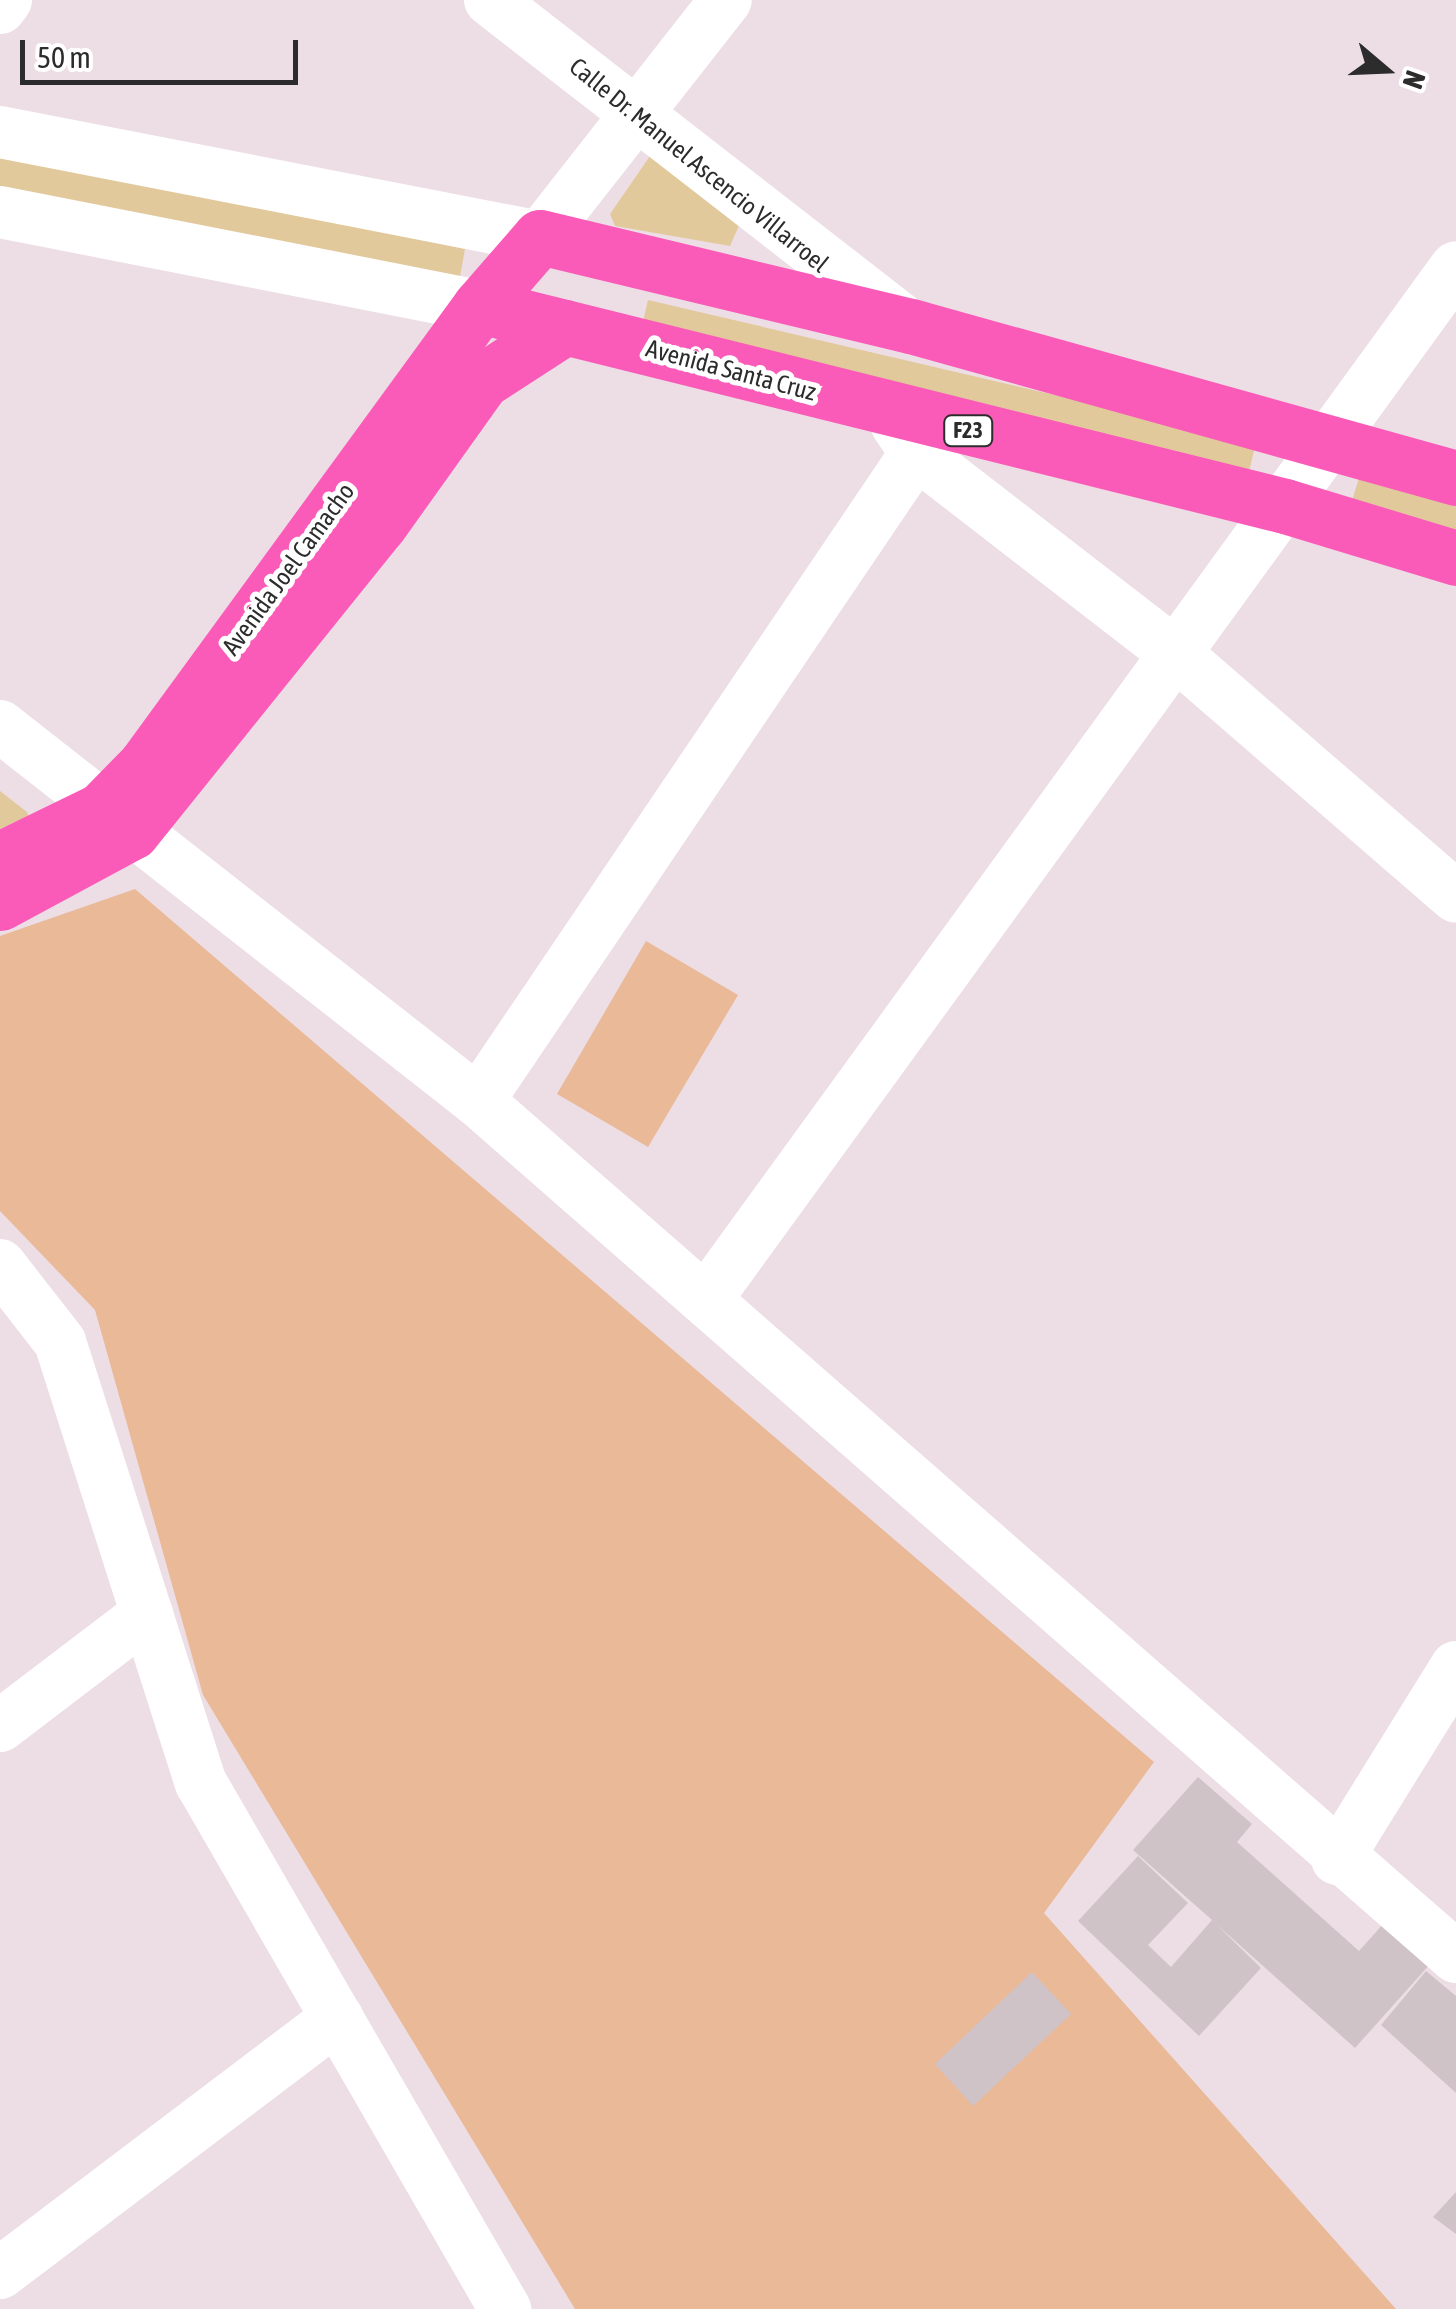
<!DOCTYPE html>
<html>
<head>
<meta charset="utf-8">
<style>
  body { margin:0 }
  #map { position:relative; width:1456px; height:2309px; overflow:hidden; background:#eddee5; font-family:"Asap Condensed",sans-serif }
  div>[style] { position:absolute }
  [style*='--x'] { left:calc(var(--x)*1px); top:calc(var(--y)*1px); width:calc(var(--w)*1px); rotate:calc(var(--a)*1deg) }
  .green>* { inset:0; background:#e2c99c }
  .pitch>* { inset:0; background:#e9b998 }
  .building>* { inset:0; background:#d0c3c8 }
  .minor>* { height:52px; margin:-26px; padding:0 26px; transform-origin:26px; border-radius:26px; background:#fff }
  .highway>* { height:55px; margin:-27.5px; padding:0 27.5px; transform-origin:27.5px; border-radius:27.5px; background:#fb5bb8 }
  span { translate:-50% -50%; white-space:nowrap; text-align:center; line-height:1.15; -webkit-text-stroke:10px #fff; paint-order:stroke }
  .shield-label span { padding:2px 8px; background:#fff; border:2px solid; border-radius:8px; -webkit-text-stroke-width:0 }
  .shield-label { font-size:22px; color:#2c2c2c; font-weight:700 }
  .street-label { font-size:25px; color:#2c2c2c }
  .north { position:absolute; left:1336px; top:20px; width:100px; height:100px; -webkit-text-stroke:8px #fff; paint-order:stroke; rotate:109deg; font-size:28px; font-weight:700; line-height:40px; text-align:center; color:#2c2c2c }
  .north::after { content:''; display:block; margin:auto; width:35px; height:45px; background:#2c2c2c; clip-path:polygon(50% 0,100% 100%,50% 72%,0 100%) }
  .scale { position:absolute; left:20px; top:40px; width:278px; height:45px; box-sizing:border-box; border:5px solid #2c2c2c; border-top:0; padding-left:12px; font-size:30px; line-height:35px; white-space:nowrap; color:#2c2c2c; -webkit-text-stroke:8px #fff; paint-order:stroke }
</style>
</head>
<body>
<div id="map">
  <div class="green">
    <i style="clip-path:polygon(0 152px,465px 249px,459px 282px,0 190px)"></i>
    <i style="clip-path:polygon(652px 153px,741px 221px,730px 246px,615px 226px,610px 214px)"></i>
    <i style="clip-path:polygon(648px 300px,1256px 442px,1249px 472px,642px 326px)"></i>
    <i style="clip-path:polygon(1362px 468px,1456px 498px,1456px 534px,1352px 501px)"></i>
    <i style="clip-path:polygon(0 791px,27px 812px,29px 816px,0 829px)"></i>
  </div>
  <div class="pitch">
    <i style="clip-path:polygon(135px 889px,1154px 1762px,1044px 1913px,1396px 2309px,575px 2309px,203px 1695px,95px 1310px,0 1211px,0 936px)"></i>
    <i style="clip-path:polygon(646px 941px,738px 995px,648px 1147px,557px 1094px)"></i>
  </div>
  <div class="building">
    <i style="clip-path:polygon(1198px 1777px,1252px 1824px,1237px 1842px,1359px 1951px,1393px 1913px,1439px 1954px,1355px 2048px,1216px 1924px,1261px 1968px,1199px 2036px,1078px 1921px,1138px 1856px,1188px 1903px,1148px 1945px,1171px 1967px,1212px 1920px,1133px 1850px)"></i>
    <i style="clip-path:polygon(1426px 1971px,1456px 1996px,1456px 2093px,1381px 2025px)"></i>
    <i style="clip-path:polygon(1032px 1972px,1071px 2014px,973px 2106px,935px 2064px)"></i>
    <i style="clip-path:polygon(1456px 2192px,1456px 2234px,1433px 2217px)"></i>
  </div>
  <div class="minor">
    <i style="--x:490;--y:0;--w:528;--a:37.85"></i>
    <i style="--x:0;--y:8;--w:10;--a:-53"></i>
    <i style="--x:0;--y:132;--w:550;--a:11"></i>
    <i style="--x:540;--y:237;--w:301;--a:-51.9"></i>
    <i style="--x:0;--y:212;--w:489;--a:11.1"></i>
    <i style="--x:897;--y:425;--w:34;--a:56"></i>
    <i style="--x:916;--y:453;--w:330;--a:37.7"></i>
    <i style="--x:1177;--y:655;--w:369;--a:40.9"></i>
    <i style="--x:0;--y:726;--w:608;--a:38.11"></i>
    <i style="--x:478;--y:1101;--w:1300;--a:41.19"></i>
    <i style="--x:478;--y:1101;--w:782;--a:-55.94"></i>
    <i style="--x:0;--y:1265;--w:98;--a:52.1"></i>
    <i style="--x:60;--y:1342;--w:463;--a:72.3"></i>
    <i style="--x:201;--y:1783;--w:608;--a:59.97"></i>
    <i style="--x:707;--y:1298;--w:1274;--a:-54"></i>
    <i style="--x:0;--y:1726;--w:185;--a:-37.3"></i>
    <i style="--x:1337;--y:1859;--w:226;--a:-58.2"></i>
    <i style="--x:0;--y:2273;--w:423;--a:-37.1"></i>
  </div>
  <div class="highway">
    <i style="--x:480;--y:306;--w:829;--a:13.95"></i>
    <i style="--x:1285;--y:506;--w:179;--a:16.9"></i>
    <i style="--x:0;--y:859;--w:112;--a:-25.9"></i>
    <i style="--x:101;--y:810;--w:63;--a:-45.6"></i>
    <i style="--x:145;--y:765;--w:568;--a:-53.88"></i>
    <i style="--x:480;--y:306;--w:91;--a:-49"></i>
    <i style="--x:540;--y:237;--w:382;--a:13.5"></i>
    <i style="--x:911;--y:326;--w:566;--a:15.58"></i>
    <i style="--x:0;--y:903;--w:150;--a:-28.3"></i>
    <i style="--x:132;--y:832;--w:395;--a:-51.2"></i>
    <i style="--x:380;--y:524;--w:176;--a:-54.5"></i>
    <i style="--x:482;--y:381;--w:99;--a:-33"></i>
  </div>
  <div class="shield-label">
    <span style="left:968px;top:431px">F23</span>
  </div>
  <div class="street-label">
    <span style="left:699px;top:165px;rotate:39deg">Calle Dr. Manuel Ascencio Villarroel</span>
    <span style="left:731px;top:370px;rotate:15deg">Avenida Santa Cruz</span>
    <span style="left:288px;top:569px;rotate:-54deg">Avenida Joel Camacho</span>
  </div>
  <div class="north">N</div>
  <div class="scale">50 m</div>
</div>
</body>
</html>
